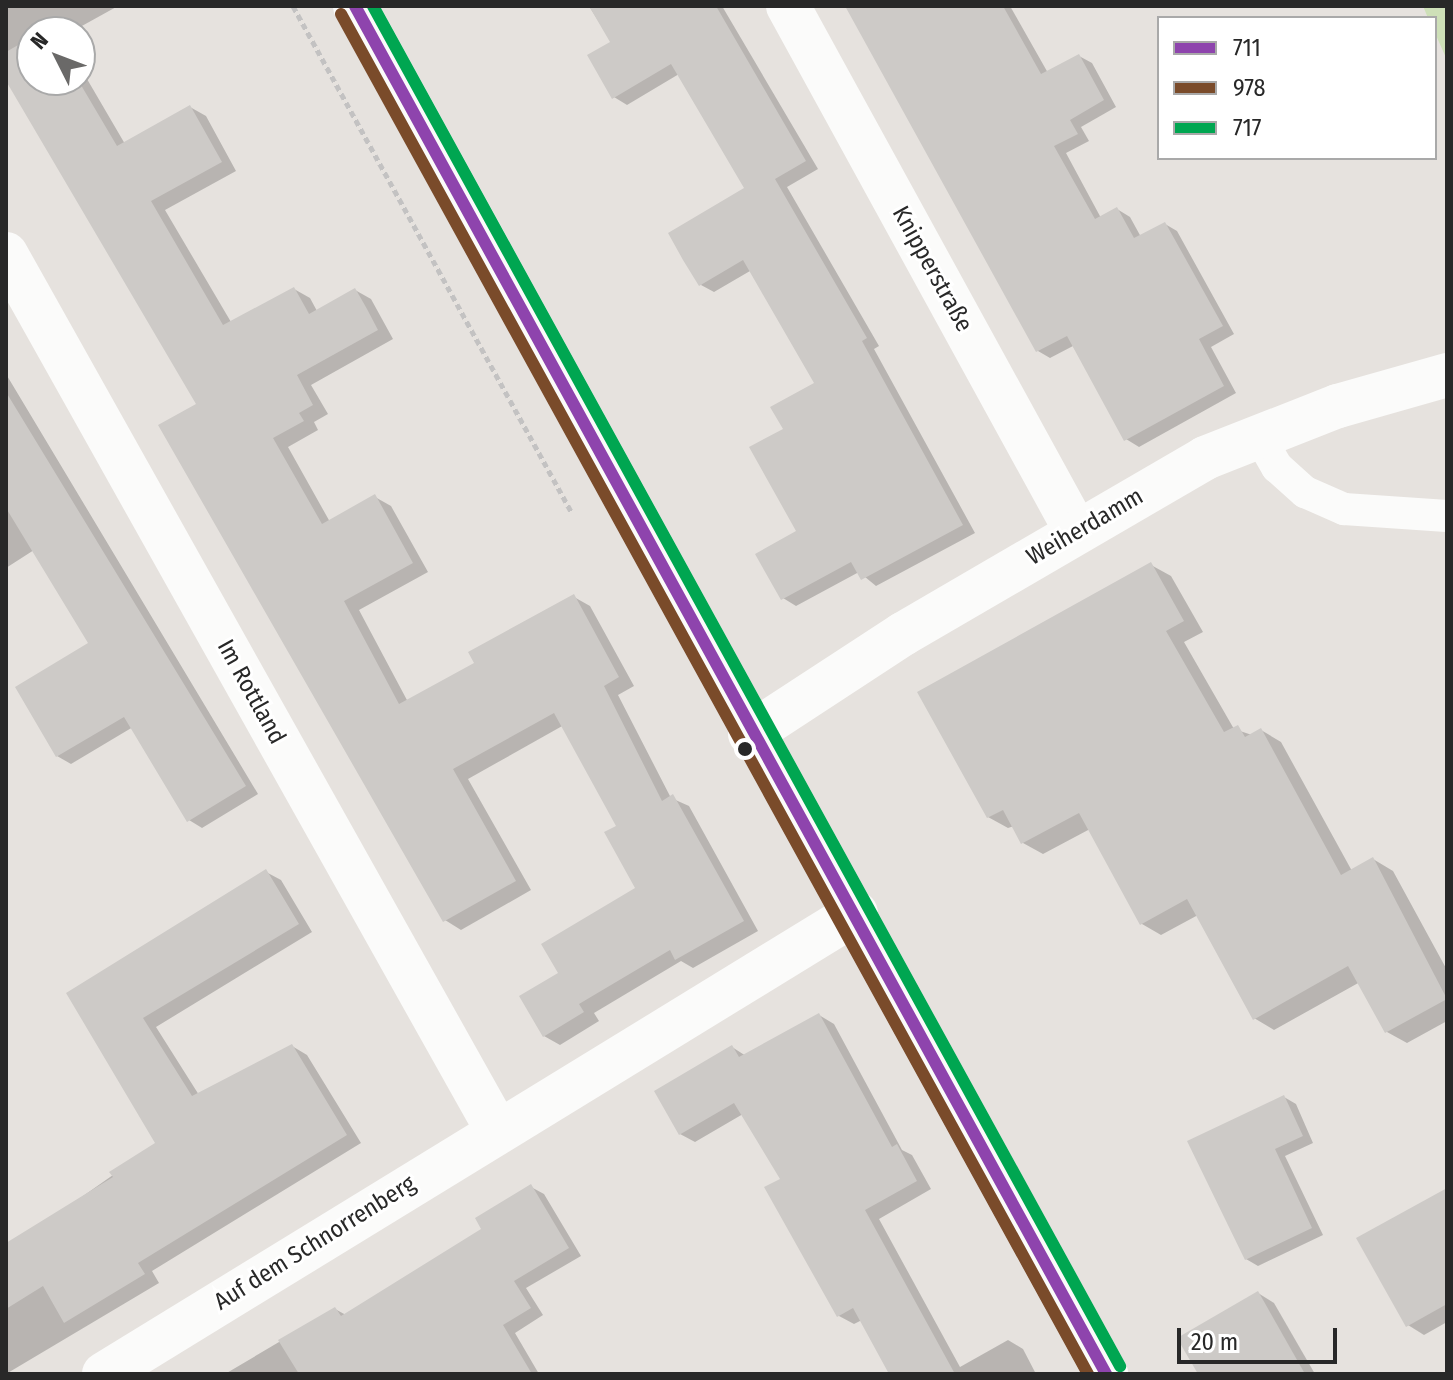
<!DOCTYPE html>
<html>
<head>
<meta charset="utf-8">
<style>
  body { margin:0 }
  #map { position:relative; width:1453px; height:1380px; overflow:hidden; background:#e6e2de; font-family:"Fira Sans Condensed",sans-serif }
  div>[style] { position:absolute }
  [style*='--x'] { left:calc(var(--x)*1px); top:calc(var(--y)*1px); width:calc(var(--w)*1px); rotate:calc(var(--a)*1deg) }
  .green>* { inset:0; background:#cee0b8 }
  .shadow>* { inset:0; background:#0003 }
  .building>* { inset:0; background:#cdcac7 }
  .path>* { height:5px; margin-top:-2.5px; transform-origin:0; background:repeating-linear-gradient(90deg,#c3c2c2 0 6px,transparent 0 10px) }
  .lane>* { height:32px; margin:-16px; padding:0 16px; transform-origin:16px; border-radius:16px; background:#fbfbfa }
  .street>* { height:44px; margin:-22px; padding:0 22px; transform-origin:22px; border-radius:22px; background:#fbfbfa }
  .secondary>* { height:44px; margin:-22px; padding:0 22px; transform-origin:22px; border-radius:22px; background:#fbfbfa }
  .bus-1>* { height:12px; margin:-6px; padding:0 6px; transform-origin:6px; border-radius:6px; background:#8e44ad }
  .bus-2>* { height:12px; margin:-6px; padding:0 6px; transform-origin:6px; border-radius:6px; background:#7a4b2a }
  .bus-3>* { height:12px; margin:-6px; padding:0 6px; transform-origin:6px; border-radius:6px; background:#00a651 }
  .dots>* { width:22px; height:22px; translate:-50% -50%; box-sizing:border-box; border:4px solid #fff; border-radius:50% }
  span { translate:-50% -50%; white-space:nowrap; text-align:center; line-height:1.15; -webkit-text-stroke:6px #fff; paint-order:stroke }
  .street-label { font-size:24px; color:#282828 }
  .frame { position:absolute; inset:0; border:8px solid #282828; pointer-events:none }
  .legend { position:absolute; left:1157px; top:16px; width:280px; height:144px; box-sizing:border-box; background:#fff; border:2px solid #a9a9a9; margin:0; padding:10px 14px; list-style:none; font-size:24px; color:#282828 }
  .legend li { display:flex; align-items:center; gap:16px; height:40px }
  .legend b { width:40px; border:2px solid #a9a9a9 }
  .north { position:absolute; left:16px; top:16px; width:80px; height:80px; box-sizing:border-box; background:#fff; border:2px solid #a9a9a9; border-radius:50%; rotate:312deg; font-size:22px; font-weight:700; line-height:32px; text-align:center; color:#282828 }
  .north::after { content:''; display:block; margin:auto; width:28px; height:36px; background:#6a6968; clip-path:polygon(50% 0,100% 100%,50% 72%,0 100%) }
  .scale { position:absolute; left:1177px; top:1328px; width:160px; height:36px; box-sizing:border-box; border:4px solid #282828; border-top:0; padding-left:10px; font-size:24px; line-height:28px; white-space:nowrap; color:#282828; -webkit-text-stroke:6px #fff; paint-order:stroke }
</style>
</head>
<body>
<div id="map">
  <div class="green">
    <i style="clip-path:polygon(1423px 6px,1447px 6px,1447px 60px,1435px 33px,1435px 18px,1428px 18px)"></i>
  </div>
  <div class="shadow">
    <i style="clip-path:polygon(6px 6px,118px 6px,71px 32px,32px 32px,32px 80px,80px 80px,80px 67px,125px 144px,190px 107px,206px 116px,236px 171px,165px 210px,231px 322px,294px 289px,310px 298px,317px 311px,355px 290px,371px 299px,393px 339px,311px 385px,328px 414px,314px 422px,318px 430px,288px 447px,330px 522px,375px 497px,391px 506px,428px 572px,359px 610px,408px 702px,477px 664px,574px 597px,590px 606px,634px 686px,618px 695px,671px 798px,689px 806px,758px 931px,693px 968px,681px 961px,594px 1013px,599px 1021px,560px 1045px,544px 1036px,560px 974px,638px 889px,618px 827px,564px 725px,468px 779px,531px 890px,461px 930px,445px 920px,199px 405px,6px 73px)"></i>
    <i style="clip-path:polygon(589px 6px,722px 6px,818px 169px,787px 187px,879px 346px,874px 349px,975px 533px,876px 586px,859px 572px,796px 606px,783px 598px,799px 532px,785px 430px,817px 384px,750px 271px,714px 292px,701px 285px,747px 189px,679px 74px,627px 105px,614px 97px,612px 43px)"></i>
    <i style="clip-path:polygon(847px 6px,1010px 6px,1048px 73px,1079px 56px,1092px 63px,1116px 107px,1081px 127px,1089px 141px,1066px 153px,1101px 218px,1117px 209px,1130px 217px,1141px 237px,1165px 224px,1177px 231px,1234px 334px,1211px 347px,1236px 393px,1139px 447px,1126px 439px,1073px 346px,1050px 358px,1038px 351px)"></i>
    <i style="clip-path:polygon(6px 374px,258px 794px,202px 828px,189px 820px,133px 727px,71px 764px,57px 756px,91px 644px,34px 550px,6px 568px)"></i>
    <i style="clip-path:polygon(1151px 565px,1171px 576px,1203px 632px,1184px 642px,1234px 729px,1252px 735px,1261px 730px,1281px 742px,1352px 871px,1373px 859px,1393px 871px,1447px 970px,1447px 1021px,1407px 1043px,1387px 1032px,1360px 982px,1274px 1030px,1254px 1018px,1198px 915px,1161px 935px,1142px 924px,1090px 829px,1043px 854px,1023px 843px,1014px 826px,1008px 828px,988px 817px)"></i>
    <i style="clip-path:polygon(266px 872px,281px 880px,312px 932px,156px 1027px,199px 1095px,292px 1046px,307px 1055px,361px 1143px,152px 1271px,159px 1283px,6px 1374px,6px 1262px,59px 1213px,157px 1144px,69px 994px)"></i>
    <i style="clip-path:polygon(819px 1015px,834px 1024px,902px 1150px,912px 1155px,931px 1189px,879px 1219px,960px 1367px,1008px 1340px,1023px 1349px,1036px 1374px,892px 1374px,862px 1320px,854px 1324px,839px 1316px,782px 1180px,743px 1114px,695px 1142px,680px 1134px,732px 1047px,746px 1056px)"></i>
    <i style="clip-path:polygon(1284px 1097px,1296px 1104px,1313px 1143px,1285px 1156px,1323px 1235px,1258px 1266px,1246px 1259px)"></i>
    <i style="clip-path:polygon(531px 1187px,544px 1194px,581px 1256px,526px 1288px,543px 1315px,515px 1333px,539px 1374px,225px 1374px,335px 1309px,346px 1315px,484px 1229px)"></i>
    <i style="clip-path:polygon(1447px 1198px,1447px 1322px,1424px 1335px,1408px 1325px)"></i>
    <i style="clip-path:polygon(1258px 1293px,1274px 1303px,1315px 1374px,1200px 1374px)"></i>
  </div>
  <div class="building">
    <i style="clip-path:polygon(589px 6px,716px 6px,806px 161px,775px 179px,867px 338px,862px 341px,963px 525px,861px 580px,851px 562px,781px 600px,755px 554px,796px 531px,749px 447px,783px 429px,770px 407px,814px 383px,743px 260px,699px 286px,683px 260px,668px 233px,744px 188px,671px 64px,612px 99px,587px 55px,610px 42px)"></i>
    <i style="clip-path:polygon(845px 6px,1003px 6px,1041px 74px,1079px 54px,1104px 100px,1070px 120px,1078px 134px,1054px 146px,1095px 219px,1117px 207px,1134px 238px,1165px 222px,1223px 326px,1199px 339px,1224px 386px,1124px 441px,1067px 336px,1036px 352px)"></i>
    <i style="clip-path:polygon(32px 37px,32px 80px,78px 80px,117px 146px,190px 105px,222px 162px,151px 201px,223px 325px,294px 287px,309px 314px,355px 288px,367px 309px,378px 330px,297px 375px,313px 405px,299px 413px,304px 421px,273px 438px,322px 524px,375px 494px,413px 563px,344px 601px,399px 704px,474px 663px,468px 652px,574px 594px,619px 677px,604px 686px,662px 801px,673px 794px,744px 921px,675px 960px,670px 950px,579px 1004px,584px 1012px,543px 1037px,519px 996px,558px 973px,541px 944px,635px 888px,604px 832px,616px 826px,554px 713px,453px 769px,516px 881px,443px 922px,158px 425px,196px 404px,6px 81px,6px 52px)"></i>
    <i style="clip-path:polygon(6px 392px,246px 786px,187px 822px,124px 717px,56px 757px,15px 687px,88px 643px,6px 508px)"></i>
    <i style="clip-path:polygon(1151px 562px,1184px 621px,1166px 631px,1224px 732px,1238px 725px,1245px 737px,1261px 728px,1341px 875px,1373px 857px,1447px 999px,1385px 1033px,1348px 966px,1253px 1020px,1187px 899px,1140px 925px,1079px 813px,1021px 844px,1003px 810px,987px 818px,917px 692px)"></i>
    <i style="clip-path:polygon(266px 869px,299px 924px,143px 1018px,192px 1096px,292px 1044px,347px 1135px,138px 1263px,145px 1274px,64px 1323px,43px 1286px,6px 1309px,6px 1243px,113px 1177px,109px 1172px,155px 1143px,66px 993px)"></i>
    <i style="clip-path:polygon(819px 1013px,892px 1147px,897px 1144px,917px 1181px,865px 1210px,955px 1374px,889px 1374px,853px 1308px,837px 1317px,764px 1187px,780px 1179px,734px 1103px,679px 1135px,654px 1091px,732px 1045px,739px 1057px)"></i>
    <i style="clip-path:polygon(1284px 1095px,1303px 1136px,1275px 1149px,1312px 1228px,1245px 1260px,1187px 1141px)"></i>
    <i style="clip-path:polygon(531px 1184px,569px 1248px,514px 1281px,531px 1308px,503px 1325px,532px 1374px,299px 1374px,278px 1340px,335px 1307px,341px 1316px,481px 1229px,475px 1218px)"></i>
    <i style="clip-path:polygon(1447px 1188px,1447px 1304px,1406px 1327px,1356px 1238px)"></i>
    <i style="clip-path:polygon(1258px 1291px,1305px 1374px,1198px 1374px,1177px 1338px)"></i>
  </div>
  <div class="path">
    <i style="--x:293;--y:6;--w:579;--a:61.18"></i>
  </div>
  <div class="lane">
    <i style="--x:1259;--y:436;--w:36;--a:60"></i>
    <i style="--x:1277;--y:467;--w:38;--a:42"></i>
    <i style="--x:1305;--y:492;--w:43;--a:23.6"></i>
    <i style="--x:1344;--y:509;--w:103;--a:3.9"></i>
  </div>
  <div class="street">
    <i style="--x:788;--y:6;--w:599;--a:61.25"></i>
    <i style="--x:6;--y:254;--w:1004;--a:60.73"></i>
    <i style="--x:750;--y:734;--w:183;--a:-33.2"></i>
    <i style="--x:903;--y:634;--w:350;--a:-30.2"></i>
    <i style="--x:1205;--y:458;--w:143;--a:-21.4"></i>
    <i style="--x:1338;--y:406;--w:113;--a:-15.9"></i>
    <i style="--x:104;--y:1374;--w:882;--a:-31.51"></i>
  </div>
  <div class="secondary">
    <i style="--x:355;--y:6;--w:1561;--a:61.23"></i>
  </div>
  <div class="bus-1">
    <i style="--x:355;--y:6;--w:1561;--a:61.23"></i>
  </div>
  <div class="bus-2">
    <i style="--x:341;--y:14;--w:1552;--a:61.22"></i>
  </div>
  <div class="bus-3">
    <i style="--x:373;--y:6;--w:1552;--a:61.22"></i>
  </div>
  <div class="dots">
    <i style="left:745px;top:749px;background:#282828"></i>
  </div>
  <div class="street-label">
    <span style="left:932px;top:269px;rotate:61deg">Knipperstraße</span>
    <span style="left:1085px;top:527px;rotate:-30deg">Weiherdamm</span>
    <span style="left:251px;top:692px;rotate:61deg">Im Rottland</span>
    <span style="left:315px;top:1243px;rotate:-32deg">Auf dem Schnorrenberg</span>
  </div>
  <div class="frame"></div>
  <ul class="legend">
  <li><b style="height:10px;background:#8e44ad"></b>711</li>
  <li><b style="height:10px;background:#7a4b2a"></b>978</li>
  <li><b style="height:10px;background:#00a651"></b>717</li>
  </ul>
  <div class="north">N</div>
  <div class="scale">20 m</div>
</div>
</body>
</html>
